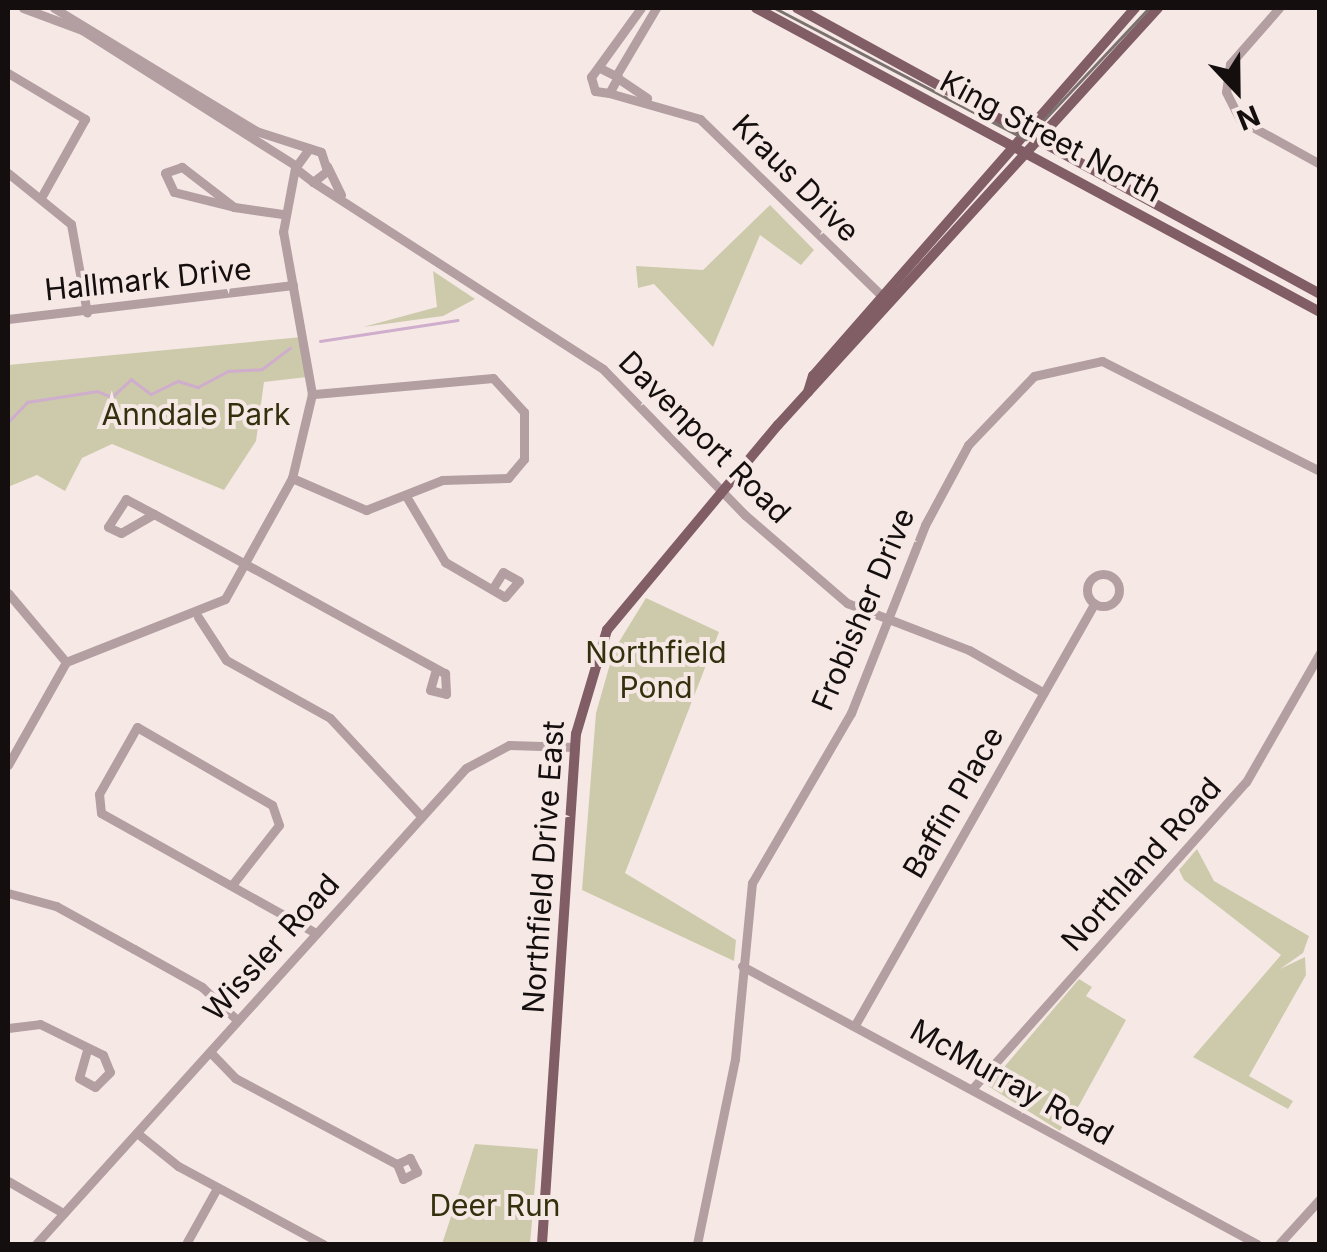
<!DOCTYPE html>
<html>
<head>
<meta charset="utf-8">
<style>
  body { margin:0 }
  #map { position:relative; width:1327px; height:1252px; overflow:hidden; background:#f6e9e5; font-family:Inter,sans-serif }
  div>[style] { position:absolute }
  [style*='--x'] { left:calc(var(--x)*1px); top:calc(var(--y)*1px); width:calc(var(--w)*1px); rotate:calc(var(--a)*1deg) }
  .green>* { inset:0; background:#cdcaac }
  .stream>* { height:2.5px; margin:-1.25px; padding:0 1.25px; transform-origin:1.25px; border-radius:1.25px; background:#cfadcc }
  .minor>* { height:9px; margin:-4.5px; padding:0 4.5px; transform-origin:4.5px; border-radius:4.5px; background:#b39ea2 }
  .minor>.ring { margin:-4.5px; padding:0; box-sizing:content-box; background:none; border:9px solid #b39ea2; border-radius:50% }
  .major>* { height:10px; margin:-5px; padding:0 5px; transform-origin:5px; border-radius:5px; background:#815d66 }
  .tram>* { height:2.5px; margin:-1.25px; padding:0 1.25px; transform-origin:1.25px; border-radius:1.25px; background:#7b7270 }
  span { translate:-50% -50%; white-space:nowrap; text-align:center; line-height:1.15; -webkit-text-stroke:8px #f6e9e5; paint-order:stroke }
  .street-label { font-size:30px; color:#140f0e }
  .park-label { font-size:30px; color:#34300d }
  .frame { position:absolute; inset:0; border:10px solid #140f0e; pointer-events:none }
  .north { position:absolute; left:1187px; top:40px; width:100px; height:100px; -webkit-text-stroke:8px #f6e9e5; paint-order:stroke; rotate:158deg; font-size:28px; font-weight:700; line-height:40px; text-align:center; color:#140f0e }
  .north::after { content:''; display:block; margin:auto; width:35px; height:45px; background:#140f0e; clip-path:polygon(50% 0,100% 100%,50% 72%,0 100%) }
</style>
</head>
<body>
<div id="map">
  <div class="green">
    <i style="clip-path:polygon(770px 205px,814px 250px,801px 265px,760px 235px,713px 347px,654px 284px,638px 288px,636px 266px,703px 270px)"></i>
    <i style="clip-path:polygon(433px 271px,475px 299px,443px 316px,363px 327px,437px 307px)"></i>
    <i style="clip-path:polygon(302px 337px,307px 377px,264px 382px,256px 441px,224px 490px,112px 444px,82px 458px,65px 491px,37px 475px,8px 487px,8px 365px)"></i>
    <i style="clip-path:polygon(646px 598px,719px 632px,625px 873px,736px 940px,734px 961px,582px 890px,596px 713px,614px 650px)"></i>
    <i style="clip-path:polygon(1197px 849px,1214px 881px,1309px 936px,1303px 953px,1280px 969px,1305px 957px,1306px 975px,1249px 1076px,1293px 1101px,1288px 1109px,1193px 1057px,1281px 955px,1184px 880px,1179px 870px)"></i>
    <i style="clip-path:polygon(1079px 979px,1092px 987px,1086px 996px,1126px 1020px,1077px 1109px,1053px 1099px,1047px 1107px,1065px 1123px,1060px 1131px,988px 1086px)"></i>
    <i style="clip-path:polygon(475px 1144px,538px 1149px,530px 1244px,442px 1244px)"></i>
  </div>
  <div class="stream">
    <i style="--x:320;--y:341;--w:139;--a:-8.7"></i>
    <i style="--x:8;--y:422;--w:28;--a:-46"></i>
    <i style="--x:27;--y:402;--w:71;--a:-8.9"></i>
    <i style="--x:97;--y:391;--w:16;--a:22"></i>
    <i style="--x:112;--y:397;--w:26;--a:-43"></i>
    <i style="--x:131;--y:379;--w:25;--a:37"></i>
    <i style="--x:151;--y:394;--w:30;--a:-26"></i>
    <i style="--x:178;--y:381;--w:21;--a:17"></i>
    <i style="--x:198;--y:387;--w:34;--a:-28"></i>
    <i style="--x:228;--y:371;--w:34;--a:-3"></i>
    <i style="--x:262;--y:369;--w:35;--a:-37"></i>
  </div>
  <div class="minor">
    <i style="--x:23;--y:8;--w:63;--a:20.4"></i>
    <i style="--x:82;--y:30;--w:252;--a:32.4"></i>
    <i style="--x:54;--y:8;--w:237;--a:31.3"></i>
    <i style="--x:256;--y:131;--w:68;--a:17.9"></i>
    <i style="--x:321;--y:152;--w:20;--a:72"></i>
    <i style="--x:327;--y:171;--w:18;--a:142"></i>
    <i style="--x:313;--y:182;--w:23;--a:-142"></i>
    <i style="--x:295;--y:168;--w:24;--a:-54"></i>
    <i style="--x:1279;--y:8;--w:74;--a:131.2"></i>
    <i style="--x:1230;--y:64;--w:28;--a:98"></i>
    <i style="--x:1226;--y:92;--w:31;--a:63"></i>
    <i style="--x:1240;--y:120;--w:91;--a:28.8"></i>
    <i style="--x:600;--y:68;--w:20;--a:27"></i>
    <i style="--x:618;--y:77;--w:18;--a:119"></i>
    <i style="--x:609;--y:93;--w:14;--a:-172"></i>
    <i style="--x:595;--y:91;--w:15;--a:-106"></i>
    <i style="--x:591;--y:77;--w:85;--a:-54.1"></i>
    <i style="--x:8;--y:73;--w:90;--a:30.9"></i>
    <i style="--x:85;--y:119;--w:88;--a:119.2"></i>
    <i style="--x:617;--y:74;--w:77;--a:-59.4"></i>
    <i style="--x:619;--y:79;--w:34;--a:34"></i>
    <i style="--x:609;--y:93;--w:95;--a:15.9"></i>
    <i style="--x:700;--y:119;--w:257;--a:44.2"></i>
    <i style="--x:327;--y:166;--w:32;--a:64"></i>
    <i style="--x:8;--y:173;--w:81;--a:39"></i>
    <i style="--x:71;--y:224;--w:90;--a:79.8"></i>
    <i style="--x:313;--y:182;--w:345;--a:32.8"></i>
    <i style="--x:603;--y:369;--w:204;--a:45.8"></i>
    <i style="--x:745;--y:515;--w:135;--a:40.8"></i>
    <i style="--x:847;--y:603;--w:131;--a:21.1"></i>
    <i style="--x:969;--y:650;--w:86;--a:29.8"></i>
    <i style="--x:234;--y:207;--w:66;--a:-142.4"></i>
    <i style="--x:182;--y:167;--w:18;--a:161"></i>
    <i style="--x:165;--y:173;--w:21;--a:65"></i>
    <i style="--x:174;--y:192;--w:62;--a:14"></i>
    <i style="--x:234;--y:207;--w:49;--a:8.3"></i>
    <i style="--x:8;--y:319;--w:287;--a:-6.8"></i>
    <i style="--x:292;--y:478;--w:81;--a:23.4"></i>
    <i style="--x:366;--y:510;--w:82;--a:-21.5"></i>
    <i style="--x:442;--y:480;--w:66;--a:-1.7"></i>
    <i style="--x:508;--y:478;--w:25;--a:-50"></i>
    <i style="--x:524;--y:459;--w:47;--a:-90"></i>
    <i style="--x:524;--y:412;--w:46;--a:-132.4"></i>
    <i style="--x:493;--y:378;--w:182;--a:174.9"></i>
    <i style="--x:406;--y:496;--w:77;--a:59.4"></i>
    <i style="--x:445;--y:562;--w:69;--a:30.3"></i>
    <i style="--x:505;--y:597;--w:21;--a:-49"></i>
    <i style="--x:519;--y:581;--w:18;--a:-151"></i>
    <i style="--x:503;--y:572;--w:19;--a:122"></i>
    <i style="--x:154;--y:514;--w:32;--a:-152"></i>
    <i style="--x:126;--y:499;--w:33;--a:123"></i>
    <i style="--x:108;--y:527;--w:14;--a:25"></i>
    <i style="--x:121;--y:533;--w:38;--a:-30"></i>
    <i style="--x:154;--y:514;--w:332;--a:28.7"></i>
    <i style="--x:445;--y:673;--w:21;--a:87"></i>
    <i style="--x:446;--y:694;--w:16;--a:-166"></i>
    <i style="--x:430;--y:690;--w:18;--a:-74"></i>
    <i class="ring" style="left:1087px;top:574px;width:23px;height:23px"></i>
    <i style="--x:8;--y:593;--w:90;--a:50"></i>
    <i style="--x:198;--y:617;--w:51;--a:56.9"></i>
    <i style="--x:226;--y:660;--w:119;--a:29.1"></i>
    <i style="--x:330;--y:718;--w:134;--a:47.1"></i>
    <i style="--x:8;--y:765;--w:118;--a:-60.6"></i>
    <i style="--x:66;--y:662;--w:171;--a:-21.6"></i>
    <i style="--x:225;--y:599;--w:138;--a:-61"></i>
    <i style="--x:292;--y:478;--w:86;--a:-76.6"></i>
    <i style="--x:312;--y:394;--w:165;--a:-100.1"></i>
    <i style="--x:283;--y:232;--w:65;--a:-79.4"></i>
    <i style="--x:232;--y:885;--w:76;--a:-51.9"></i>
    <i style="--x:279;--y:825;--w:21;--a:-109"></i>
    <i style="--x:272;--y:805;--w:156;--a:-150"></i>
    <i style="--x:137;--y:727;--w:77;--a:119.6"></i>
    <i style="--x:99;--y:794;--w:19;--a:84"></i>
    <i style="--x:101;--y:813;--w:246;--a:29.2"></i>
    <i style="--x:8;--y:893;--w:50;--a:15.2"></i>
    <i style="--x:56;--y:906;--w:89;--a:28.9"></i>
    <i style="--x:134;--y:949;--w:78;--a:29.2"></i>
    <i style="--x:202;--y:987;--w:48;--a:43.3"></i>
    <i style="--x:742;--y:966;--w:585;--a:28.36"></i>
    <i style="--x:855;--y:1025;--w:485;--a:-60.4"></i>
    <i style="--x:8;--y:1028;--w:32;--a:-7"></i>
    <i style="--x:40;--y:1024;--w:70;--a:26.2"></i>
    <i style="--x:103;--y:1055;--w:18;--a:68"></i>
    <i style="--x:110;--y:1072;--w:21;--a:135"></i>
    <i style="--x:95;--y:1087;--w:18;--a:-151"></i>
    <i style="--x:79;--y:1078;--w:29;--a:-74"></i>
    <i style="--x:211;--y:1053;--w:35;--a:46"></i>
    <i style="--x:235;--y:1078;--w:183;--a:28"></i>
    <i style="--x:397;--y:1164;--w:16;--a:68"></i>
    <i style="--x:403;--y:1179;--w:16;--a:-27"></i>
    <i style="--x:417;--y:1172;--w:16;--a:-117"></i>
    <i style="--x:410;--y:1158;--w:14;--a:155"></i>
    <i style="--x:972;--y:1089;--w:411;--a:-48.3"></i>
    <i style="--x:1246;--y:782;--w:149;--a:-60.2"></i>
    <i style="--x:137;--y:1133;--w:53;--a:38.8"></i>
    <i style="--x:178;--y:1166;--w:165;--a:28.3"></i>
    <i style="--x:8;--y:1181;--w:64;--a:30.2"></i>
    <i style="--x:187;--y:1242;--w:62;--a:-60.9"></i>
    <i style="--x:36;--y:1244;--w:641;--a:-47.91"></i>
    <i style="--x:466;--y:768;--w:49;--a:-28.1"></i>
    <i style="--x:509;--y:745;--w:66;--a:1.7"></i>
    <i style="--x:697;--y:1244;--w:189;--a:-78.4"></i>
    <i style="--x:735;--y:1059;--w:177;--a:-84.5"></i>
    <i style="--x:752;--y:883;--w:197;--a:-59.8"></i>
    <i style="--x:851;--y:713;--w:202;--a:-68.5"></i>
    <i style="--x:925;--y:525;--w:91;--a:-61.7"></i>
    <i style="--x:968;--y:445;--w:95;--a:-46.3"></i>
    <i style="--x:1034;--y:376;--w:70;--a:-12.4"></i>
    <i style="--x:1102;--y:361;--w:244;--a:26.8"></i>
    <i style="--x:1279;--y:1244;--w:61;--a:-47.7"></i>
  </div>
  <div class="major">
    <i style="--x:756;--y:8;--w:641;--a:28.32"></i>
    <i style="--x:797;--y:8;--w:596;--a:28.67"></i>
    <i style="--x:808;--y:392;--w:17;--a:-73"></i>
    <i style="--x:813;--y:376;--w:489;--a:-48.8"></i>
    <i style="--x:542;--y:1244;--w:511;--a:-86.19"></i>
    <i style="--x:576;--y:734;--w:109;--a:-73.4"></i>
    <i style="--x:607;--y:630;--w:267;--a:-50.2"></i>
    <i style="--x:778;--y:425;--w:564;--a:-47.66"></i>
  </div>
  <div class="tram">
    <i style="--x:775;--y:8;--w:283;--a:27.6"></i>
    <i style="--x:1026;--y:139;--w:180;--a:-46.8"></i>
  </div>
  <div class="street-label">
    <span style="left:1051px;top:136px;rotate:28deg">King Street North</span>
    <span style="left:796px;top:178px;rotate:45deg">Kraus Drive</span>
    <span style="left:148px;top:279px;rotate:-6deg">Hallmark Drive</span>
    <span style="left:705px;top:437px;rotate:45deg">Davenport Road</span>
    <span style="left:863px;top:609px;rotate:-67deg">Frobisher Drive</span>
    <span style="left:953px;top:802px;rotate:-60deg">Baffin Place</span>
    <span style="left:1141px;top:864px;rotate:-48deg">Northland Road</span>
    <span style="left:543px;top:867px;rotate:-86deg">Northfield Drive East</span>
    <span style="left:271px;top:947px;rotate:-48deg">Wissler Road</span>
    <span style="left:1012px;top:1082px;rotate:29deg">McMurray Road</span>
  </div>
  <div class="park-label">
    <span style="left:196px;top:414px">Anndale Park</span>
    <span style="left:656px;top:669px">Northfield<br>Pond</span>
    <span style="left:495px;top:1205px">Deer Run</span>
  </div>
  <div class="frame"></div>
  <div class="north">N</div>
</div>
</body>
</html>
